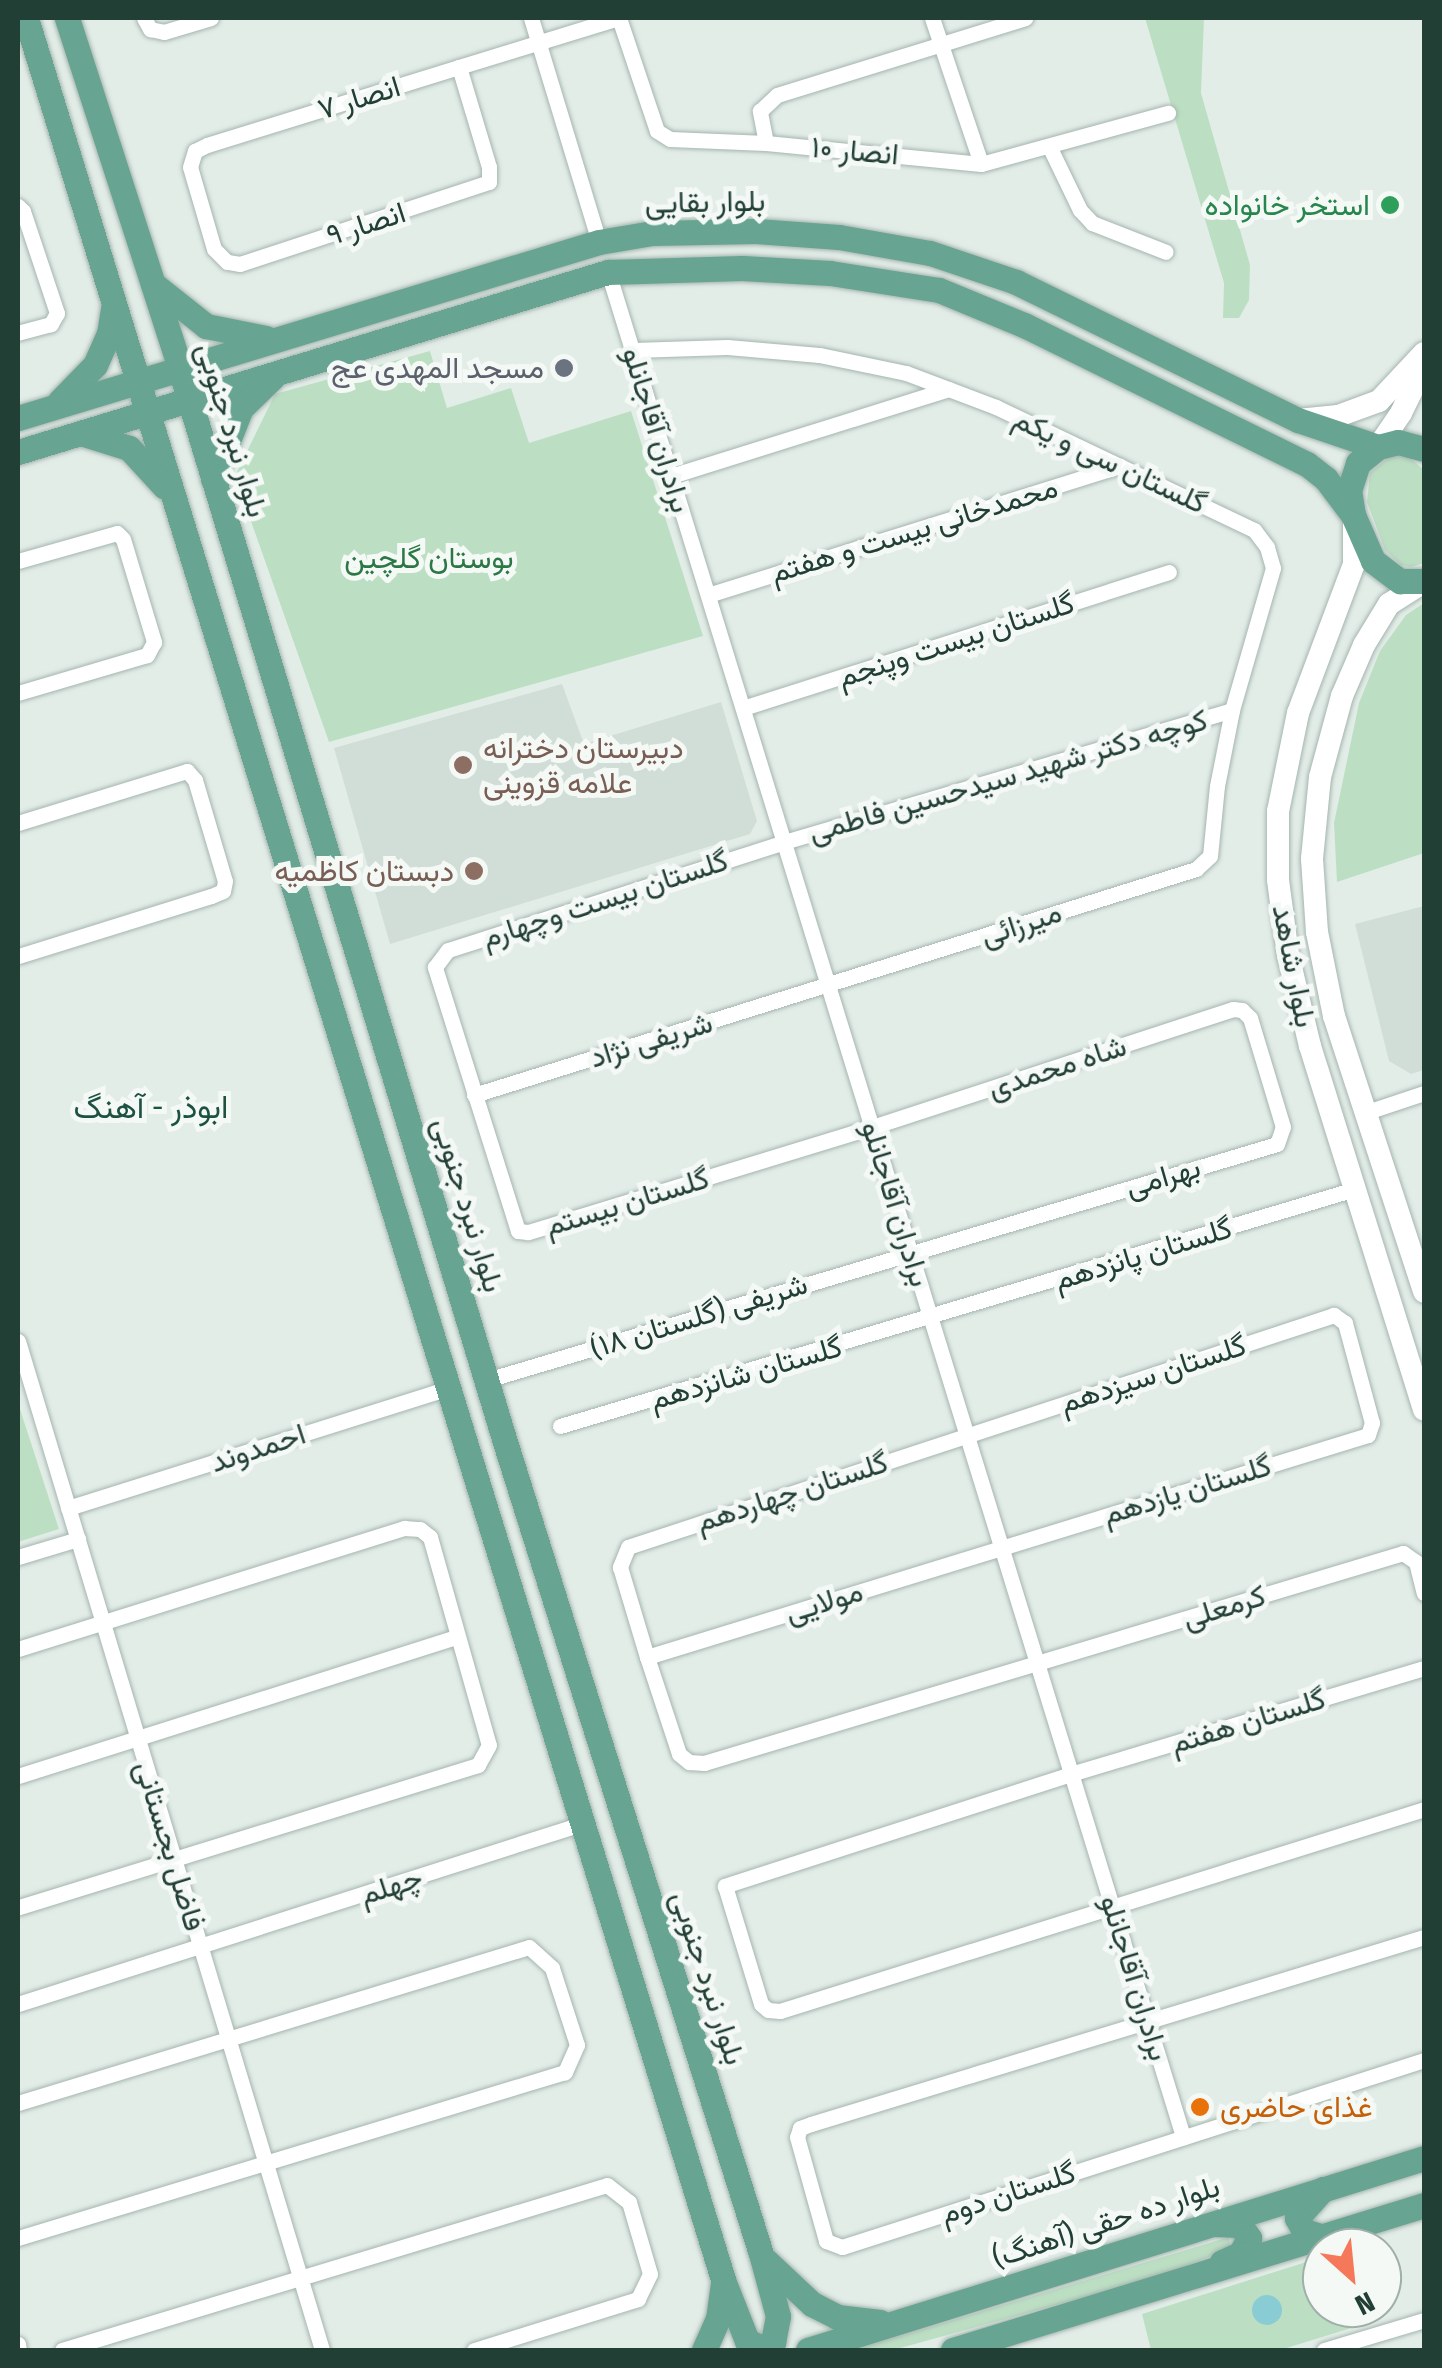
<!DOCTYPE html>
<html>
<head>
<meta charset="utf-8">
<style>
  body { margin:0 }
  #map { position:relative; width:1442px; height:2368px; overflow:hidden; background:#e3ede8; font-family:"Fira Sans Condensed",Vazirmatn,sans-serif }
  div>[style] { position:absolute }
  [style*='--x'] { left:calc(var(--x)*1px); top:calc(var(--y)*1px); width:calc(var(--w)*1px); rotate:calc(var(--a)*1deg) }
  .built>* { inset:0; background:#d1ddd7 }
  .green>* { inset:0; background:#bcdfc3 }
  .water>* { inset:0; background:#8accd3 }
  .round { border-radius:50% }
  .roads { filter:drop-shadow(0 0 2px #a5b5af) drop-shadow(0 0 2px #a5b5af) }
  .street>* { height:15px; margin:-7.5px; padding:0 7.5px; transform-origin:7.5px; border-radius:7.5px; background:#fff }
  .secondary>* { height:22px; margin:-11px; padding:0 11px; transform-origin:11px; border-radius:11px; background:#fff }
  .primary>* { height:25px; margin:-12.5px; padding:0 12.5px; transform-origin:12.5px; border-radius:12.5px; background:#67a491 }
  .dots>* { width:28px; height:28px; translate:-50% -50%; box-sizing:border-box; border:5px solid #f4f9f6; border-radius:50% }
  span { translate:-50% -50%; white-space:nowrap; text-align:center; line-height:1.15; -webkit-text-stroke:10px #f4f9f6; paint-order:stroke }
  .street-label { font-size:30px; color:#223f36 }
  .leisure-label { font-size:30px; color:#27864d }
  .right { translate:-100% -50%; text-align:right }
  .worship-label { font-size:30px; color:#5b616d }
  .park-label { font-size:30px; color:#2b7745 }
  .education-label { font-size:30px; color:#785e54 }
  .left { translate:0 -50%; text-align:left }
  .food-label { font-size:30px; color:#c56008 }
  .neighbourhood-label { font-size:32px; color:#1d5242 }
  .frame { position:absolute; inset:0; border:20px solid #223f36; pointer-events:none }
  .north { position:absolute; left:1302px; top:2228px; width:100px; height:100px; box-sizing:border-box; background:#f4f9f6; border:2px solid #a0afa9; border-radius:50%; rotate:153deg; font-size:28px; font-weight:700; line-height:40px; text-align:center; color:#223f36 }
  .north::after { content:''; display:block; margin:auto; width:35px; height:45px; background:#f5785a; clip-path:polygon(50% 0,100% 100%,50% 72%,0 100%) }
</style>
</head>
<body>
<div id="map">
  <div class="built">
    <i style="clip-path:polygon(562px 684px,584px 744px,721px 702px,757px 821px,750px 834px,390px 944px,334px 748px)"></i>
    <i style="clip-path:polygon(1424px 906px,1424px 1070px,1411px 1074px,1389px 1061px,1355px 924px)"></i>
  </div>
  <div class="green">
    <i style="clip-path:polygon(1145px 18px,1204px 18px,1201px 93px,1250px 265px,1249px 300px,1239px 318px,1223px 318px,1224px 283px)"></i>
    <i style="clip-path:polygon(430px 351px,447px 408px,511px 388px,529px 443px,631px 411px,703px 636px,329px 742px,235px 476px,275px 394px)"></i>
    <i style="clip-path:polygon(1390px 456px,1408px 456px,1424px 470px,1424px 563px,1411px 567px,1401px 565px,1385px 550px,1367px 502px,1370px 473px)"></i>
    <i style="clip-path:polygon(1424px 603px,1424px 853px,1337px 882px,1334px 823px,1359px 703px,1380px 651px,1406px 615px)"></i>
    <i style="clip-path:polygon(18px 1403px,59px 1529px,18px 1542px)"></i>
    <i style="clip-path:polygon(1229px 2237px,1230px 2245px,1224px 2251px,1158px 2277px,893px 2350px,854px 2350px)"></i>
    <i style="clip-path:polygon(1322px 2257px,1322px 2308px,1352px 2308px,1358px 2326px,1280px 2350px,1151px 2350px,1142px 2314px)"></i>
  </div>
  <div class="water">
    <i class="round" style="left:1252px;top:2295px;width:30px;height:30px"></i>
  </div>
  <div class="roads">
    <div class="street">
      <i style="--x:144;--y:18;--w:13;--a:61"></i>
      <i style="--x:150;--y:29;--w:14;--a:12"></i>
      <i style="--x:164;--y:32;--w:49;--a:-16.6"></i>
      <i style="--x:531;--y:18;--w:234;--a:73.1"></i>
      <i style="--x:619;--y:18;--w:119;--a:71.4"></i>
      <i style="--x:657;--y:131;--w:15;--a:32"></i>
      <i style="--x:670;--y:139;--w:96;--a:2.4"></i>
      <i style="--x:766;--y:143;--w:216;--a:5.6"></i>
      <i style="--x:981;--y:164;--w:194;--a:-15.3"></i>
      <i style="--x:932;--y:18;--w:154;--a:71.4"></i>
      <i style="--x:459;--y:67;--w:104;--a:73.3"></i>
      <i style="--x:489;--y:167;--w:15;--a:90"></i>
      <i style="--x:489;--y:182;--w:262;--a:161.8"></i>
      <i style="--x:240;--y:264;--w:13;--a:-171"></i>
      <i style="--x:227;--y:262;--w:18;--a:-135"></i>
      <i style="--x:214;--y:249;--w:85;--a:-106.3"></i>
      <i style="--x:190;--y:167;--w:17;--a:-73"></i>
      <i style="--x:195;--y:151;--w:13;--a:-27"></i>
      <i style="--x:207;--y:145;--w:264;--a:-17.2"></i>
      <i style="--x:459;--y:67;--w:166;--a:-17.1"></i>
      <i style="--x:766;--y:143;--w:33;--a:-101"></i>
      <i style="--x:760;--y:111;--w:23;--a:-43"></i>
      <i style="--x:777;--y:95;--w:260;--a:-17.2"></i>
      <i style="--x:1050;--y:148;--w:69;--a:64.2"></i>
      <i style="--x:1080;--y:210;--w:18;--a:47"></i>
      <i style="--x:1092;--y:223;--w:79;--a:21.4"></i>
      <i style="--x:18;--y:206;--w:7;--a:45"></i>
      <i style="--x:23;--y:211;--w:108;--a:71.6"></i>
      <i style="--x:57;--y:313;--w:13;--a:119"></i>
      <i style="--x:51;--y:324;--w:34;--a:165"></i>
      <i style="--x:608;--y:272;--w:1952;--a:72.86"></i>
      <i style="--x:671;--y:476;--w:291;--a:-17.4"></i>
      <i style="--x:18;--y:561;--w:103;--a:-15.8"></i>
      <i style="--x:117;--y:533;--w:8;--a:45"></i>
      <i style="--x:123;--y:539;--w:108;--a:73.2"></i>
      <i style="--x:154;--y:642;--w:15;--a:118"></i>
      <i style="--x:147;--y:655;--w:134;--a:163.6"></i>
      <i style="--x:708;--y:595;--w:432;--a:-17.4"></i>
      <i style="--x:743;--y:708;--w:447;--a:-17.7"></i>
      <i style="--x:18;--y:823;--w:177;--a:-17.1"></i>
      <i style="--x:187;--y:771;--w:12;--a:48"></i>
      <i style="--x:195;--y:780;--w:105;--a:73.5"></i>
      <i style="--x:225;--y:881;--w:10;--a:101"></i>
      <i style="--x:223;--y:891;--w:13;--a:157"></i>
      <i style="--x:211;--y:896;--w:202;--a:162.7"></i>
      <i style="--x:474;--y:1095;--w:757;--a:-17.38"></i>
      <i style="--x:1196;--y:869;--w:19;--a:-43"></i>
      <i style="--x:1210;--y:856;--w:70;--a:-84.3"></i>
      <i style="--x:1217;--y:786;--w:77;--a:-78.8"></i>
      <i style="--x:1232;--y:710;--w:148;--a:-73.9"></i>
      <i style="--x:1273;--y:568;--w:22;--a:-106"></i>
      <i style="--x:1267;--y:547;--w:21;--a:-127"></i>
      <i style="--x:1254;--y:530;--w:286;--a:-154.5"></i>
      <i style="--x:996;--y:407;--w:96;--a:-159.3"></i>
      <i style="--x:906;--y:373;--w:89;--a:-168.3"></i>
      <i style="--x:819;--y:355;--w:92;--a:-175"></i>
      <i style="--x:727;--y:347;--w:94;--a:178.2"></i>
      <i style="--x:1367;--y:1112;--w:60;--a:-18.4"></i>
      <i style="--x:18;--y:1341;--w:1054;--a:73.23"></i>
      <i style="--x:487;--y:1380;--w:824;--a:-16.63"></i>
      <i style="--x:1277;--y:1144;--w:18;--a:-71"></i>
      <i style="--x:1283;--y:1127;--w:114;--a:-106.8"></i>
      <i style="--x:1250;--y:1018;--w:11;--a:-135"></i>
      <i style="--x:1242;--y:1010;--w:9;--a:-174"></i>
      <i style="--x:1233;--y:1009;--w:380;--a:161.9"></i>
      <i style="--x:872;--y:1127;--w:360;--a:163"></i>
      <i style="--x:528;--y:1232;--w:10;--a:-174"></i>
      <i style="--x:518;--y:1231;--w:277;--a:-107.5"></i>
      <i style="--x:435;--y:967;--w:21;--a:-53"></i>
      <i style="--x:448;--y:950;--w:353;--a:-17.8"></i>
      <i style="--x:784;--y:842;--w:467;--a:-16.4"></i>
      <i style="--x:560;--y:1426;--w:830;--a:-16.6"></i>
      <i style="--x:68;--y:1508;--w:398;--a:-17.5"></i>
      <i style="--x:18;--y:1557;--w:63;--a:-16.7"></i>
      <i style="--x:18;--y:1649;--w:405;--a:-17.4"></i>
      <i style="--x:404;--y:1528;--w:16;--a:4"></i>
      <i style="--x:420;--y:1529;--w:13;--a:39"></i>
      <i style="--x:430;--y:1537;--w:216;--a:74.2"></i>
      <i style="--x:489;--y:1745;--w:23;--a:119"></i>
      <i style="--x:478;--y:1765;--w:481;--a:162.8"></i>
      <i style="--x:647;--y:1657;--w:754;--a:-17.11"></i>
      <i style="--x:1368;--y:1435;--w:13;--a:-72"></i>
      <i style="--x:1372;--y:1423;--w:104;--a:-105.1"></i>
      <i style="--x:1345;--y:1323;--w:14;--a:-144"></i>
      <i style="--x:1334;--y:1315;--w:743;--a:161.81"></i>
      <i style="--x:628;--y:1547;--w:22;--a:112"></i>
      <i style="--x:620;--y:1567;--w:94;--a:73.3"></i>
      <i style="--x:647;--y:1657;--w:102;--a:71.7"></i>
      <i style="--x:679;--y:1754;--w:13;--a:39"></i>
      <i style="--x:689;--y:1762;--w:15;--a:4"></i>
      <i style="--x:704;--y:1763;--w:730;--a:-16.72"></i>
      <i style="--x:1403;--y:1553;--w:16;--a:35"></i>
      <i style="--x:1416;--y:1562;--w:32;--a:76"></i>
      <i style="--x:1424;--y:1668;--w:369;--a:163.3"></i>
      <i style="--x:1071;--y:1774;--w:364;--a:162.1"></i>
      <i style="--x:725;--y:1886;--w:123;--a:73"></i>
      <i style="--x:761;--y:2004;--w:9;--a:41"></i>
      <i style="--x:768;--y:2010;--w:12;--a:5"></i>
      <i style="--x:780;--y:2011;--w:675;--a:-17.41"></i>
      <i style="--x:18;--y:1776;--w:459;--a:-17.6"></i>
      <i style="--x:1424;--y:1937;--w:641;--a:163.04"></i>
      <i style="--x:811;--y:2124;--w:12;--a:160"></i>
      <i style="--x:800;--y:2128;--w:9;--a:108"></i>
      <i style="--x:797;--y:2137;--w:108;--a:74.4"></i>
      <i style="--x:826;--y:2241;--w:17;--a:21"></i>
      <i style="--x:842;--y:2247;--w:611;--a:-17.81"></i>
      <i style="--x:18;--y:2004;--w:591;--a:-17.73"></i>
      <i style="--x:18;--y:2103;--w:534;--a:-16.98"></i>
      <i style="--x:529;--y:1947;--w:31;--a:42"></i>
      <i style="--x:552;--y:1968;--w:81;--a:72"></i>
      <i style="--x:577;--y:2045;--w:30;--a:114"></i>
      <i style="--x:565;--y:2072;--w:572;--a:163.12"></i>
      <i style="--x:18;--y:2344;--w:6;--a:81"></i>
      <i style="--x:62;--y:2350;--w:569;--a:-16.84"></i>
      <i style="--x:607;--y:2185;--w:28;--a:38"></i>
      <i style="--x:629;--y:2202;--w:75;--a:73.7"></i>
      <i style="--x:650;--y:2274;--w:28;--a:116"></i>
      <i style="--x:638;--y:2299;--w:172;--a:162.7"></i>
      <i style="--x:1324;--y:2350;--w:104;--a:-16.7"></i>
    </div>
    <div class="secondary">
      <i style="--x:1298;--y:420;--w:40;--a:-5.7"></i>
      <i style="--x:1338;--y:416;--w:44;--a:-20.1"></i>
      <i style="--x:1379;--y:401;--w:66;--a:-46.8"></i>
      <i style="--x:1378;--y:447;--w:41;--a:-55.9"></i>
      <i style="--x:1401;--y:413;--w:50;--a:-63.9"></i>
      <i style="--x:1354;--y:524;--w:40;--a:90"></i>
      <i style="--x:1354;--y:564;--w:159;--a:110.6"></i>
      <i style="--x:1298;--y:713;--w:100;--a:101.5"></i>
      <i style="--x:1278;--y:811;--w:69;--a:90"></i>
      <i style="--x:1278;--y:880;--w:76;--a:82.4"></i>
      <i style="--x:1288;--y:955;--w:94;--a:76.4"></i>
      <i style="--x:1310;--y:1046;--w:381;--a:72.6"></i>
      <i style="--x:1424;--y:582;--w:41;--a:147.8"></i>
      <i style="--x:1389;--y:604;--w:48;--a:121.4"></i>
      <i style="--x:1364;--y:645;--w:56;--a:113.3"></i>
      <i style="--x:1342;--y:696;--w:84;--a:105.2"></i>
      <i style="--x:1320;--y:777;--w:82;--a:95.6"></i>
      <i style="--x:1312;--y:859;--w:73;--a:86.1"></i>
      <i style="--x:1317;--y:932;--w:86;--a:78.6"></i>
      <i style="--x:1334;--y:1016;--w:290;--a:71.9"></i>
    </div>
    <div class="primary">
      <i style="--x:26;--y:18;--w:2367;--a:72.87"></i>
      <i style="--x:723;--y:2280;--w:66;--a:68.5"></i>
      <i style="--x:747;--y:2341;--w:17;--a:25"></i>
      <i style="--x:762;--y:2348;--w:13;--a:-29"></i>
      <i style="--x:773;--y:2342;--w:26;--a:-79"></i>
      <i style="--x:778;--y:2316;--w:61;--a:-105.2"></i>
      <i style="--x:762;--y:2257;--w:855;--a:-107.5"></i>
      <i style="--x:505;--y:1442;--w:1122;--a:-106.84"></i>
      <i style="--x:180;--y:368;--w:368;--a:-107.9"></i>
      <i style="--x:153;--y:284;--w:68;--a:38.4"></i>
      <i style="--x:206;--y:326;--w:61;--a:11.3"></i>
      <i style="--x:60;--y:401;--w:50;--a:-45.8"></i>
      <i style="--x:95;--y:365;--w:34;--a:-66"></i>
      <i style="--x:109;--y:334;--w:30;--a:-81"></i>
      <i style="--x:18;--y:418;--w:607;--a:-16.85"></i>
      <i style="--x:599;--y:242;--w:54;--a:-9.6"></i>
      <i style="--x:652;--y:233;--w:104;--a:-1.1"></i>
      <i style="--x:756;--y:231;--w:83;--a:4.1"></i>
      <i style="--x:839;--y:237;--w:92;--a:10"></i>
      <i style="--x:930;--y:253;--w:91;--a:18.6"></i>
      <i style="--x:1016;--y:282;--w:314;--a:26.1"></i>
      <i style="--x:1298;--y:420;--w:84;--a:18.6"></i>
      <i style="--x:84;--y:434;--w:47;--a:17.3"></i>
      <i style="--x:129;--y:448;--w:52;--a:47.4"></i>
      <i style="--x:1424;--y:449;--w:27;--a:-165"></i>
      <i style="--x:1398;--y:442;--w:21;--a:166"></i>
      <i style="--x:1378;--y:447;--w:26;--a:141"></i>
      <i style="--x:1358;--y:463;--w:28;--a:108"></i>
      <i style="--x:1349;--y:490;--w:25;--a:81"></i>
      <i style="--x:1353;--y:515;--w:50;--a:66.5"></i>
      <i style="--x:1373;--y:561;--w:34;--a:37"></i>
      <i style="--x:1400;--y:581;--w:24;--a:0"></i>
      <i style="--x:18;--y:452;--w:617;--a:-16.97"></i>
      <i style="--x:608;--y:272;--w:134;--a:-1.7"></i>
      <i style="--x:742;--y:268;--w:88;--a:3.3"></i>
      <i style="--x:830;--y:273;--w:110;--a:8.9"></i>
      <i style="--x:939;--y:290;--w:92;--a:22.4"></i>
      <i style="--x:1024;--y:325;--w:315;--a:26.2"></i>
      <i style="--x:1307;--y:464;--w:24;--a:38"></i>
      <i style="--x:1326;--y:479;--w:45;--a:53.1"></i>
      <i style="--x:213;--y:479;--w:76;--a:-68.5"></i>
      <i style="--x:241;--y:408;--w:43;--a:-44.1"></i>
      <i style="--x:1323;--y:2189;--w:39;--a:132"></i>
      <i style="--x:1297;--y:2218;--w:15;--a:62"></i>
      <i style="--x:1304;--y:2231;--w:21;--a:17"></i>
      <i style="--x:1214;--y:2224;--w:26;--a:2"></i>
      <i style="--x:1240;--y:2225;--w:16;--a:55"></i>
      <i style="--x:1249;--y:2238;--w:18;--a:119"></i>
      <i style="--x:1240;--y:2254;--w:20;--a:156"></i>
      <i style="--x:766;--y:2261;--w:63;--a:43.1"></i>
      <i style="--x:812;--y:2304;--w:28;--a:27"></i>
      <i style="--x:837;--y:2317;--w:43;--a:6.6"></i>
      <i style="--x:704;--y:2350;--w:34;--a:-66"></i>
      <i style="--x:718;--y:2319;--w:34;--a:-82"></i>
      <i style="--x:808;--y:2350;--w:645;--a:-17.31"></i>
      <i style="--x:953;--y:2350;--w:493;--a:-17.1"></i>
    </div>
  </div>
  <div class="dots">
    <i style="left:1390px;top:205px;background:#2e9e5b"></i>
    <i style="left:564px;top:368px;background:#6b7280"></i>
    <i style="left:463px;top:765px;background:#8d6e63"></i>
    <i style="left:474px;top:871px;background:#8d6e63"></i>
    <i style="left:1200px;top:2107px;background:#e8710a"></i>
  </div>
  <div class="street-label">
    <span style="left:359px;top:98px;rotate:-17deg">انصار ۷</span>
    <span style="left:855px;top:151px;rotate:5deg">انصار ۱۰</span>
    <span style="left:705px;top:202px;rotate:-1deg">بلوار بقایی</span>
    <span style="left:366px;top:224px;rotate:-18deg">انصار ۹</span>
    <span style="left:232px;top:430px;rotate:73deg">بلوار نبرد جنوبی</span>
    <span style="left:657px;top:430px;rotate:73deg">برادران آقاجانلو</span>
    <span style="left:1110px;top:461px;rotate:25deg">گلستان سی و یکم</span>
    <span style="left:914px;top:530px;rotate:-17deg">محمدخانی بیست و هفتم</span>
    <span style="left:956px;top:640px;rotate:-18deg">گلستان بیست وپنجم</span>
    <span style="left:1008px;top:776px;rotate:-16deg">کوچه دکتر شهید سیدحسین فاطمی</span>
    <span style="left:605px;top:899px;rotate:-18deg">گلستان بیست وچهارم</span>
    <span style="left:1021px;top:924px;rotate:-18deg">میرزائی</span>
    <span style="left:1294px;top:966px;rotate:79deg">بلوار شاهد</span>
    <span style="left:651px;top:1040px;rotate:-17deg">شریفی نژاد</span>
    <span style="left:1057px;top:1067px;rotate:-18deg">شاه محمدی</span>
    <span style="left:1163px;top:1177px;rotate:-16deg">بهرامی</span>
    <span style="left:627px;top:1202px;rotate:-17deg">گلستان بیستم</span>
    <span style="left:896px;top:1204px;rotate:73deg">برادران آقاجانلو</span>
    <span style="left:468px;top:1205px;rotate:73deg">بلوار نبرد جنوبی</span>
    <span style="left:1143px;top:1254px;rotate:-17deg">گلستان پانزدهم</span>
    <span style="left:699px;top:1316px;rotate:-17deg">شریفی (گلستان ۱۸)</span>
    <span style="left:746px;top:1373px;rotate:-16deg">گلستان شانزدهم</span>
    <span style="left:1153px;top:1374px;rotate:-18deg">گلستان سیزدهم</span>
    <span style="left:258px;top:1448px;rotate:-18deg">احمدوند</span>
    <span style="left:1187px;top:1490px;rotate:-17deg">گلستان یازدهم</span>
    <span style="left:792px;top:1492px;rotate:-18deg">گلستان چهاردهم</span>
    <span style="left:824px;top:1602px;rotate:-17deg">مولایی</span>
    <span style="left:1224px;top:1607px;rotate:-17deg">کرمعلی</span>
    <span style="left:1248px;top:1721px;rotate:-17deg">گلستان هفتم</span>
    <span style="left:170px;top:1846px;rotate:73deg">فاضل بجستانی</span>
    <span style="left:391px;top:1886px;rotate:-18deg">چهلم</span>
    <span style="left:708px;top:1978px;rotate:72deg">بلوار نبرد جنوبی</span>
    <span style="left:1135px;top:1978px;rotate:73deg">برادران آقاجانلو</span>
    <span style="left:1008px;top:2193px;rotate:-18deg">گلستان دوم</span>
    <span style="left:1106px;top:2222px;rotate:-18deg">بلوار ده حقی (آهنگ)</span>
  </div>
  <div class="leisure-label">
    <span class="right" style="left:1370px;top:205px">استخر خانواده</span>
  </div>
  <div class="worship-label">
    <span class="right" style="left:544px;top:368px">مسجد المهدی عج</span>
  </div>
  <div class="park-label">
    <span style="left:429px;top:558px">بوستان گلچین</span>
  </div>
  <div class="education-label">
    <span class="left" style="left:483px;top:765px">دبیرستان دخترانه<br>علامه قزوینی</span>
    <span class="right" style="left:454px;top:871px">دبستان کاظمیه</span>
  </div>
  <div class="food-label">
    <span class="left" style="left:1220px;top:2107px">غذای حاضری</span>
  </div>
  <div class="neighbourhood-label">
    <span style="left:151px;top:1107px">ابوذر - آهنگ</span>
  </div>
  <div class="frame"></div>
  <div class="north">N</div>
</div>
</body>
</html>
